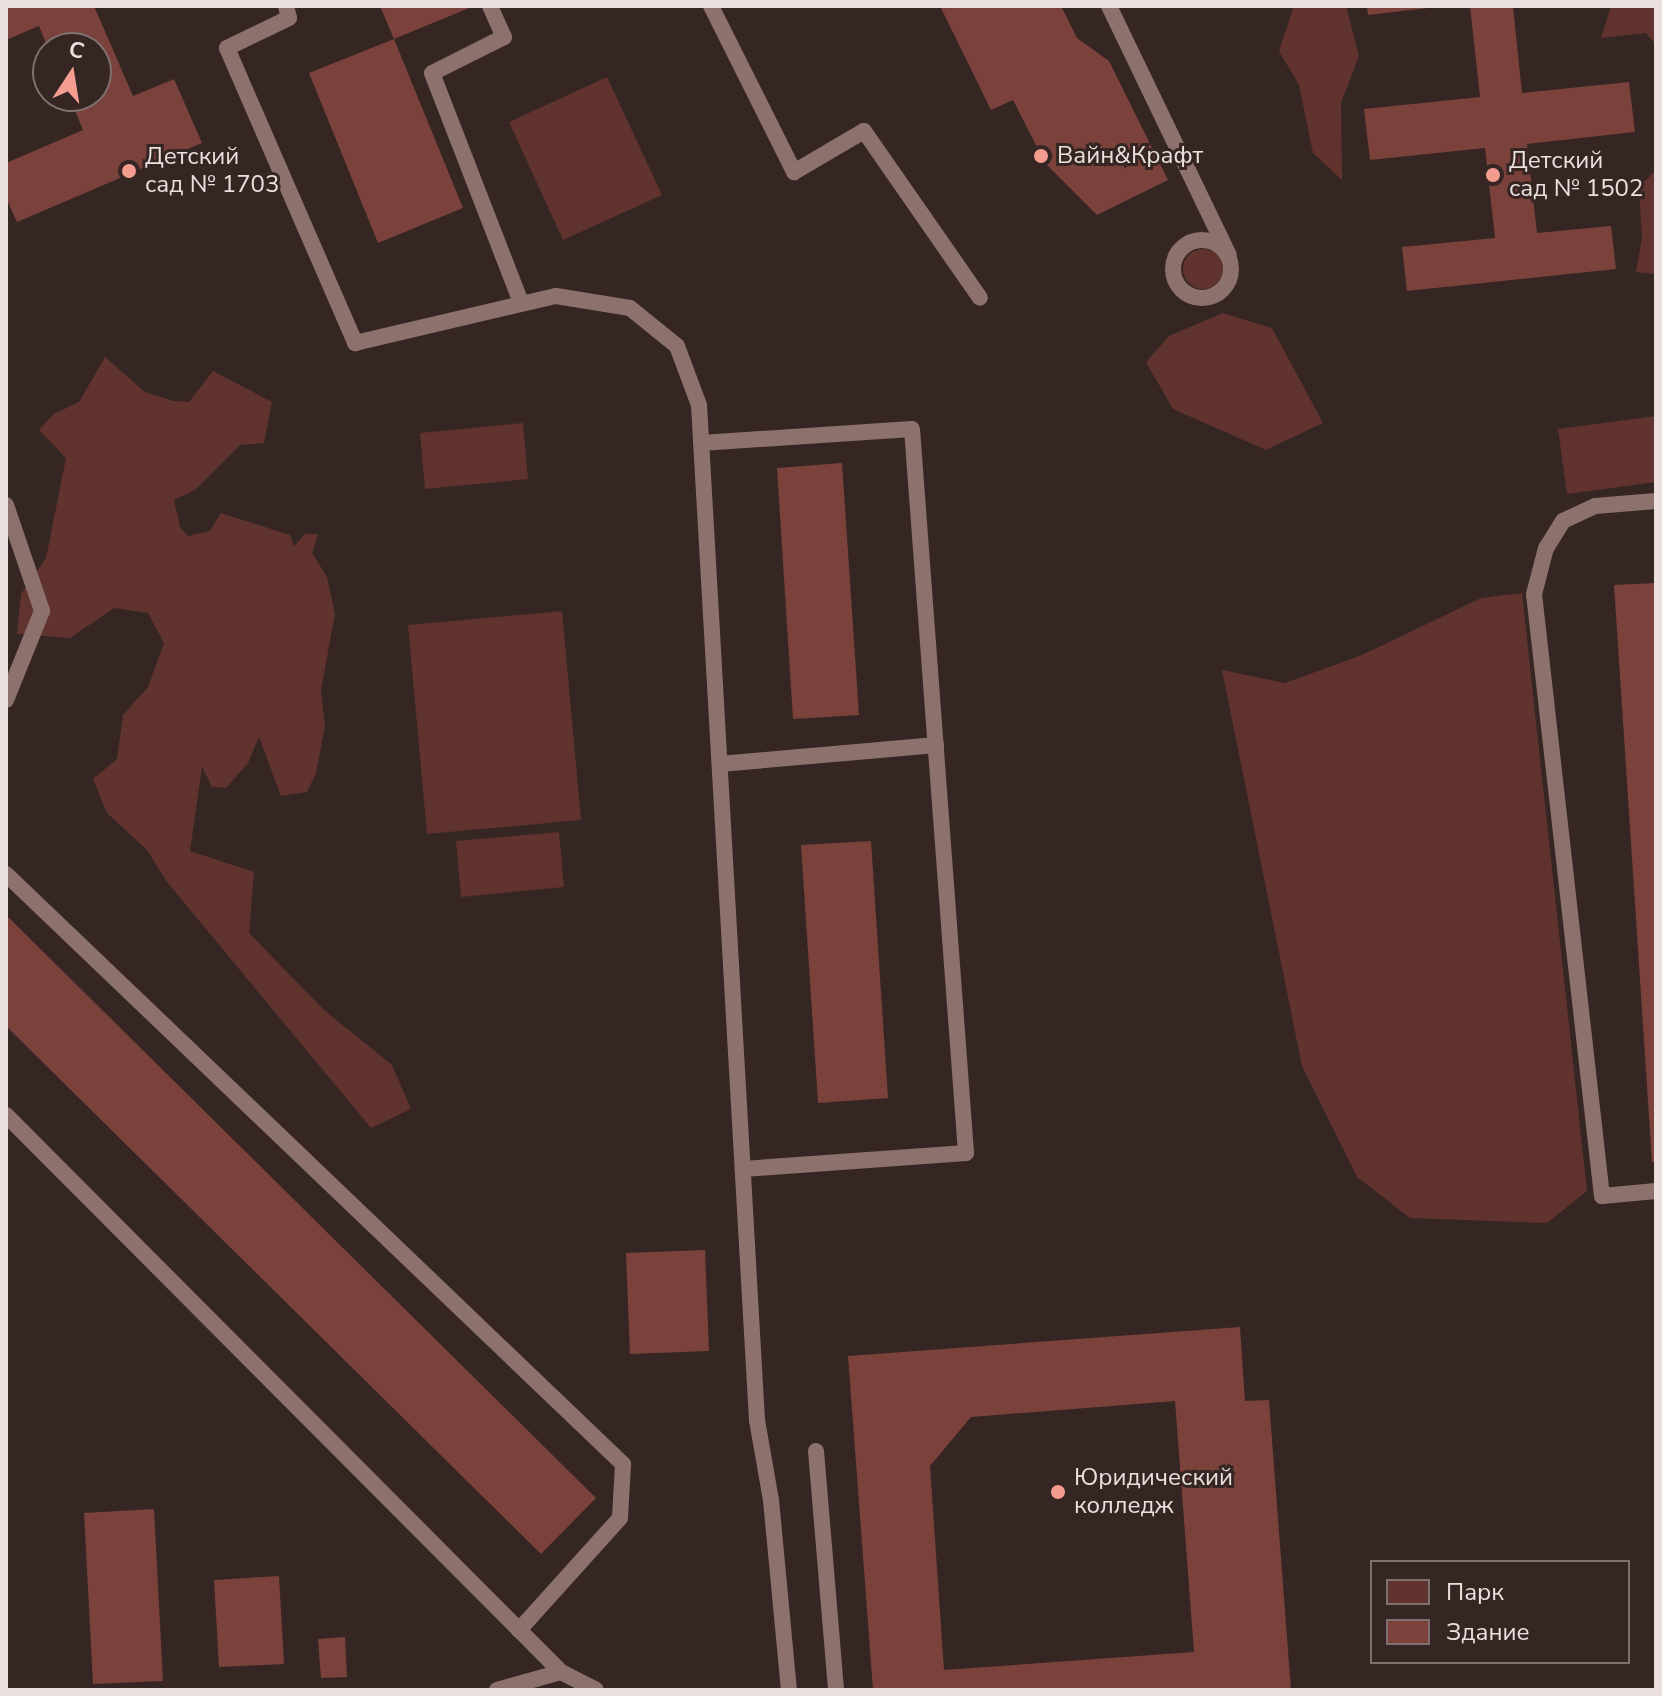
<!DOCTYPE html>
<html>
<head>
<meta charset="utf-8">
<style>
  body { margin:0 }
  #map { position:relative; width:1662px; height:1696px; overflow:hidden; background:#352624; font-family:"Nunito Sans",sans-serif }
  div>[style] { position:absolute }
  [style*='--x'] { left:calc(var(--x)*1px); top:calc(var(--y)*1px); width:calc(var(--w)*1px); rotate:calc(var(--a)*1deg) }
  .green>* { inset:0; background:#60332e }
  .round { border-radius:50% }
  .building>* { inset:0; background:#7b413b }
  .service>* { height:16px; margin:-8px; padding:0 8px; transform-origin:8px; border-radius:8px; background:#8d716d }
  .service>.ring { margin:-8px; padding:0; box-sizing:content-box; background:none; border:16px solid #8d716d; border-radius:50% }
  .dots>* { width:22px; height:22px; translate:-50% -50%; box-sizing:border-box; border:4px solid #352624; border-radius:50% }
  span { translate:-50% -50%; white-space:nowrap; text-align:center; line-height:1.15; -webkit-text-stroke:6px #352624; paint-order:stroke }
  .poi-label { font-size:24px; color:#eae0de }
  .left { translate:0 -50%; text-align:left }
  .frame { position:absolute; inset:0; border:8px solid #eae0de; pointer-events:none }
  .legend { position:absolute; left:1370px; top:1560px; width:260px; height:104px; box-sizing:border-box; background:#352624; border:2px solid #7d706e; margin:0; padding:10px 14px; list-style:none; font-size:24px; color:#eae0de }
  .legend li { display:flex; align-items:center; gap:16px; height:40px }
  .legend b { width:40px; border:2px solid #7d706e }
  .north { position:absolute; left:32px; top:32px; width:80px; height:80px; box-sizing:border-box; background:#352624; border:2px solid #7d706e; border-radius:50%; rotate:12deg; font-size:22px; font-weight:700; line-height:32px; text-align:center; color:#eae0de }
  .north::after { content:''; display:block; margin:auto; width:28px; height:36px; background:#f59c91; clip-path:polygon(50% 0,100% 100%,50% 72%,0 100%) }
</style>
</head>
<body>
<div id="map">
  <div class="green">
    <i style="clip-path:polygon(1294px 6px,1346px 6px,1359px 56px,1341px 103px,1342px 180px,1313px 153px,1299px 85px,1279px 51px)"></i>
    <i style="clip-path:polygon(1611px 6px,1656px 6px,1656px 45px,1646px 33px,1601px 38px)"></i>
    <i style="clip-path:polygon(607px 77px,662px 195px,563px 240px,509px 122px)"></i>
    <i style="clip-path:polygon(1656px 170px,1656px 274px,1636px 272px,1642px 238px,1639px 187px)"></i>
    <i class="round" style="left:1183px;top:249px;width:40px;height:40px"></i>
    <i style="clip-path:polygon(1223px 313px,1272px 328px,1323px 423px,1266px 450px,1173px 409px,1146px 362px,1169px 336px)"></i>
    <i style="clip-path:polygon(105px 357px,145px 392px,173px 401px,189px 402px,213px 371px,272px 402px,264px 443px,240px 445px,195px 490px,174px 500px,180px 527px,188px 536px,210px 531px,221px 513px,290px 535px,294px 546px,305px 534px,318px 534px,312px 553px,327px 577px,335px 614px,321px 690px,325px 726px,316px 773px,307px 792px,281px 796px,259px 737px,248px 763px,226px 788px,212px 787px,202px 767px,190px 851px,254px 872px,249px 933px,324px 1010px,392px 1065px,411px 1109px,371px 1128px,167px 882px,147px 850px,107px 813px,93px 779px,117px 759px,123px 715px,148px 687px,164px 643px,148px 613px,114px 608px,70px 638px,17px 634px,21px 594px,46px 558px,66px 458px,39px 430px,54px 414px,79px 402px)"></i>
    <i style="clip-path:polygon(1656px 416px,1656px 482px,1567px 494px,1558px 429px)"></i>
    <i style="clip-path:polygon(523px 423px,528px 479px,425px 489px,420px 433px)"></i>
    <i style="clip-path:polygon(1522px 593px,1587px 1191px,1547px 1223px,1410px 1218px,1357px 1177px,1302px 1066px,1222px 670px,1285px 683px,1362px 655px,1481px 598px)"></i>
    <i style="clip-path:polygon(562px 611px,581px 820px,427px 834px,408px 625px)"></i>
    <i style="clip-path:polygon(559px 832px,564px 887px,461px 897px,456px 841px)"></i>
  </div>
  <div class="building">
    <i style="clip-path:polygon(6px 6px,94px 6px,133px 96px,174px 79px,202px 143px,17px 222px,6px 198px,6px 163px,83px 130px,69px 96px,96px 96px,96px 48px,48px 48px,39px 26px,6px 40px)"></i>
    <i style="clip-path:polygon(380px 6px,474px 6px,394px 39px,463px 208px,378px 243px,309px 73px,394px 39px)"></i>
    <i style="clip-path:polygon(940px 6px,1061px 6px,1077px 38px,1109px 61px,1168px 180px,1097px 215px,1045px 163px,1013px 100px,991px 110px)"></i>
    <i style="clip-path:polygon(1367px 6px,1428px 6px,1428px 8px,1368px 15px)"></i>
    <i style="clip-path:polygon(1470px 6px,1513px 6px,1522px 93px,1629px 82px,1635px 132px,1527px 144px,1537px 233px,1611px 226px,1616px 269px,1407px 291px,1402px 247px,1495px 238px,1485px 148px,1370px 160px,1364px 109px,1480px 97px)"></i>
    <i style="clip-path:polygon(842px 463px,859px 715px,793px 719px,777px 468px)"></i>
    <i style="clip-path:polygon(1656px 583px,1656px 1162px,1652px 1162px,1614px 585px)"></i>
    <i style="clip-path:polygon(871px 841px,888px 1098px,818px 1103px,801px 845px)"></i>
    <i style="clip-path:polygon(6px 915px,596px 1498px,541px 1554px,6px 1026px)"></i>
    <i style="clip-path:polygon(705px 1250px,709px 1351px,630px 1354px,626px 1253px)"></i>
    <i style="clip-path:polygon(evenodd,1240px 1327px,1245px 1401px,1269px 1400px,1291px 1690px,873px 1690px,848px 1356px,1240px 1327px,1175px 1401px,1194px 1652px,944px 1670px,930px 1466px,971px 1417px,1175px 1401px)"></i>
    <i style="clip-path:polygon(154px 1509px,163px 1681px,93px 1684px,84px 1513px)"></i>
    <i style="clip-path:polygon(279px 1576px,284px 1664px,219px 1667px,214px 1580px)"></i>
    <i style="clip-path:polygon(345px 1637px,347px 1677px,321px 1678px,318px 1639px)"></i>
  </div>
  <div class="service">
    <i style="--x:286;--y:6;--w:12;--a:76"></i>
    <i style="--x:289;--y:18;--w:69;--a:154.2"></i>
    <i style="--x:227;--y:48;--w:322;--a:66.5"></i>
    <i style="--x:355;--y:343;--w:206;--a:-13.2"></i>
    <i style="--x:556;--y:296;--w:75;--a:9.2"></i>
    <i style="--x:630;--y:308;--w:60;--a:39"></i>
    <i style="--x:677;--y:346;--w:63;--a:69.6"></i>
    <i style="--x:699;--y:405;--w:1017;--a:86.73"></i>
    <i style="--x:757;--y:1420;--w:81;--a:80.1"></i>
    <i style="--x:771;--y:1500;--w:191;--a:84.6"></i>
    <i style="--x:490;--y:6;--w:34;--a:66"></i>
    <i style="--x:504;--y:37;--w:80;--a:153.4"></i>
    <i style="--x:432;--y:73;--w:247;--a:68.8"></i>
    <i style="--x:711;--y:6;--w:186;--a:63.4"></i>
    <i style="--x:794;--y:172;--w:81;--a:-30.4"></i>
    <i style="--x:864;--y:131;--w:203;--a:55.2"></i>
    <i style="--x:1109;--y:6;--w:276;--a:64.3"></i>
    <i class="ring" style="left:1173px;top:240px;width:42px;height:42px"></i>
    <i style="--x:701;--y:443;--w:211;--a:-3.8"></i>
    <i style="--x:912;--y:429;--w:726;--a:85.73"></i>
    <i style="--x:966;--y:1153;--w:224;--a:175.9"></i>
    <i style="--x:1656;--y:501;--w:61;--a:175.3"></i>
    <i style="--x:1595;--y:506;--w:35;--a:155"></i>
    <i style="--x:1563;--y:521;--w:32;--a:122"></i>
    <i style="--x:1546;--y:548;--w:48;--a:104.6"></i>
    <i style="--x:1534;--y:594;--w:606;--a:83.56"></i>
    <i style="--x:1602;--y:1196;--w:54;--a:-5.3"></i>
    <i style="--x:6;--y:505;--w:112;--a:71.2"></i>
    <i style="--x:42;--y:611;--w:96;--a:112"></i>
    <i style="--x:720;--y:764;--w:217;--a:-5"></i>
    <i style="--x:6;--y:874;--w:854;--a:43.72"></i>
    <i style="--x:623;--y:1464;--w:54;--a:93.2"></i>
    <i style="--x:620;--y:1518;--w:151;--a:132"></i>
    <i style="--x:6;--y:1115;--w:786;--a:45.1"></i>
    <i style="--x:561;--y:1672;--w:39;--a:27"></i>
    <i style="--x:816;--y:1451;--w:240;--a:85.2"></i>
    <i style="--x:497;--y:1690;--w:66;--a:-15.7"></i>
  </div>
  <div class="dots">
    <i style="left:1041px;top:156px;background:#f59c91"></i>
    <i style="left:129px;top:171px;background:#f59c91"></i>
    <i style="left:1493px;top:175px;background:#f59c91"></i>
    <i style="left:1058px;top:1492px;background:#f59c91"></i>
  </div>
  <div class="poi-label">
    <span class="left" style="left:1057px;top:156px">Вайн&amp;Крафт</span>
    <span class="left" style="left:145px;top:171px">Детский<br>сад № 1703</span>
    <span class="left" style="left:1509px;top:175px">Детский<br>сад № 1502</span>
    <span class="left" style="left:1074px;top:1492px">Юридический<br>колледж</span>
  </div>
  <div class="frame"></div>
  <ul class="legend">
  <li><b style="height:22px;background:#60332e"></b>Парк</li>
  <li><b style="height:22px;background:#7b413b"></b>Здание</li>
  </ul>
  <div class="north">С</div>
</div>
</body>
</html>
